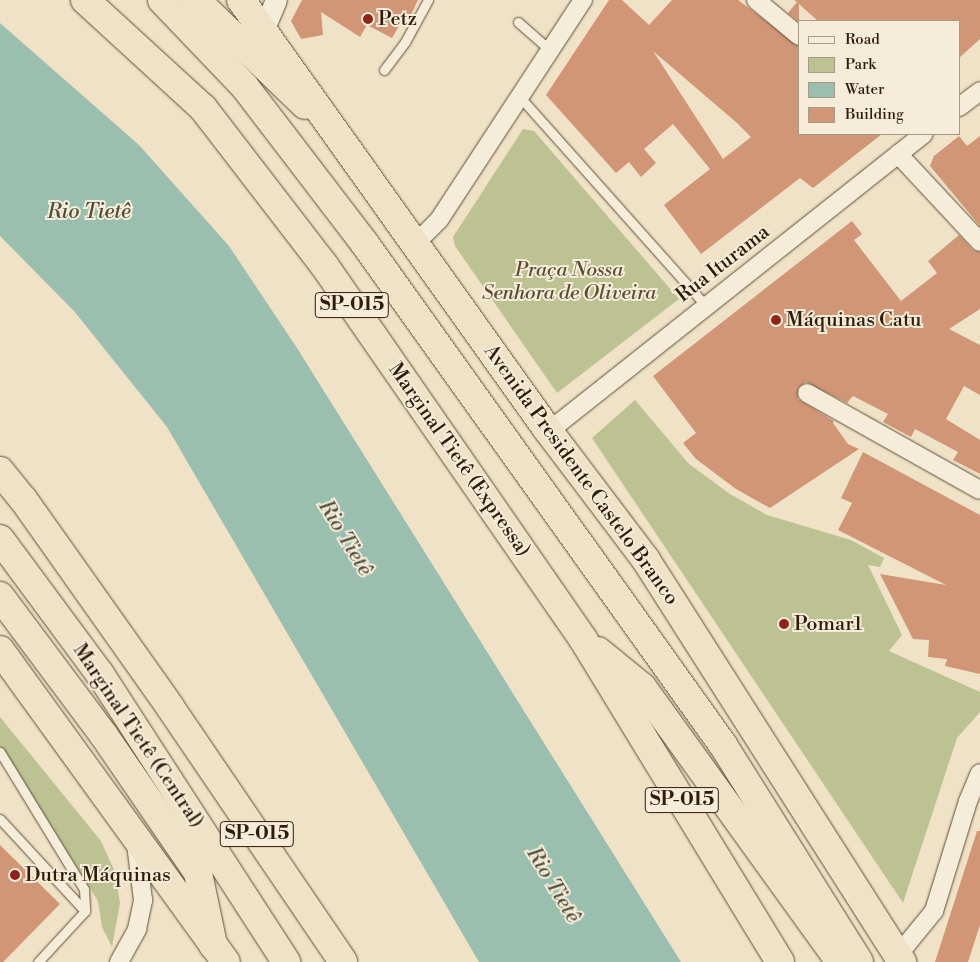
<!DOCTYPE html>
<html>
<head>
<meta charset="utf-8">
<style>
  body { margin:0 }
  #map { position:relative; width:980px; height:962px; overflow:hidden; background:#efe2c6; font-family:"Libre Bodoni",serif }
  div>[style] { position:absolute }
  [style*='--x'] { left:calc(var(--x)*1px); top:calc(var(--y)*1px); width:calc(var(--w)*1px); rotate:calc(var(--a)*1deg) }
  .green>* { inset:0; background:#bdc292 }
  .water>* { inset:0; background:#9bbfaf }
  .building>* { inset:0; background:#d19675 }
  .roads { filter:drop-shadow(0 0 1px #604e37) drop-shadow(0 0 1px #604e37) }
  .service>* { height:9px; margin:-4.5px; padding:0 4.5px; transform-origin:4.5px; border-radius:4.5px; background:#f5ecda }
  .minor>* { height:18px; margin:-9px; padding:0 9px; transform-origin:9px; border-radius:9px; background:#f5ecda }
  .tertiary>* { height:21px; margin:-10.5px; padding:0 10.5px; transform-origin:10.5px; border-radius:10.5px; background:#f5ecda }
  .trunk>* { height:28px; margin:-14px; padding:0 14px; transform-origin:14px; border-radius:14px; background:#efe2c6 }
  .motorway>* { height:28px; margin:-14px; padding:0 14px; transform-origin:14px; border-radius:14px; background:#efe2c6 }
  .dots>* { width:14px; height:14px; translate:-50% -50%; box-sizing:border-box; border:2px solid #f5ecda; border-radius:50% }
  span { translate:-50% -50%; white-space:nowrap; text-align:center; line-height:1.15; -webkit-text-stroke:4px #f5ecda; paint-order:stroke }
  .shield-label span { padding:1px 4px; background:#f5ecda; border:1px solid; border-radius:4px; -webkit-text-stroke-width:0 }
  .shield-label { font-size:19px; color:#301c07; font-weight:700 }
  .poi-label { font-size:20px; color:#301c07 }
  .left { translate:0 -50%; text-align:left }
  .street-label { font-size:20px; color:#301c07 }
  .park-label { font-size:20px; color:#5a4e31; font-style:italic }
  .water-label { font-size:21px; color:#504d39; font-style:italic }
  .legend { position:absolute; left:798px; top:20px; width:162px; height:115px; box-sizing:border-box; background:#f5ecda; border:1px solid #a69986; margin:0; padding:6px 9px; list-style:none; font-size:15px; color:#301c07 }
  .legend li { display:flex; align-items:center; gap:10px; height:25px }
  .legend b { width:25px; border:1px solid #a69986 }
</style>
</head>
<body>
<div id="map">
  <div class="green">
    <i style="clip-path:polygon(523px 129px,534px 131px,679px 299px,557px 393px,455px 246px,453px 237px)"></i>
    <i style="clip-path:polygon(635px 400px,689px 464px,730px 494px,767px 515px,851px 540px,884px 558px,880px 567px,868px 565px,902px 635px,889px 651px,980px 692px,980px 712px,957px 738px,903px 903px,592px 438px)"></i>
    <i style="clip-path:polygon(0 717px,101px 841px,115px 872px,120px 903px,112px 947px,102px 927px,98px 901px,0 746px)"></i>
  </div>
  <div class="water">
    <i style="clip-path:polygon(0 23px,139px 145px,229px 246px,297px 348px,681px 962px,479px 962px,167px 427px,74px 311px,0 236px)"></i>
  </div>
  <div class="building">
    <i style="clip-path:polygon(302px 0,418px 0,408px 21px,403px 19px,392px 38px,367px 25px,360px 37px,321px 12px,323px 35px,301px 39px,291px 21px)"></i>
    <i style="clip-path:polygon(evenodd,609px 0,622px 0,649px 25px,672px 0,738px 0,799px 46px,799px 134px,882px 134px,813px 188px,800px 178px,701px 254px,664px 205px,710px 169px,673px 124px,644px 149px,656px 163px,641px 177px,629px 162px,616px 173px,546px 95px,609px 0,653px 51px,737px 123px,751px 137px,723px 159px,653px 51px)"></i>
    <i style="clip-path:polygon(794px 0,980px 0,980px 39px,959px 58px,959px 21px,818px 21px,799px 4px,799px 22px,788px 13px,797px 2px)"></i>
    <i style="clip-path:polygon(959px 136px,967px 146px,980px 136px,980px 226px,930px 166px,934px 156px)"></i>
    <i style="clip-path:polygon(852px 221px,862px 234px,854px 240px,901px 301px,937px 273px,928px 261px,959px 235px,973px 250px,980px 252px,980px 309px,949px 329px,980px 345px,980px 395px,964px 386px,946px 419px,980px 440px,980px 474px,953px 460px,958px 452px,915px 429px,911px 437px,883px 422px,888px 414px,853px 396px,847px 403px,806px 382px,798px 388px,798px 399px,834px 421px,833px 423px,848px 444px,859px 449px,770px 508px,736px 489px,696px 459px,683px 443px,696px 433px,653px 376px)"></i>
    <i style="clip-path:polygon(863px 452px,980px 515px,980px 674px,945px 666px,947px 659px,928px 657px,929px 640px,913px 639px,880px 574px,946px 585px,838px 530px,852px 503px,841px 498px)"></i>
    <i style="clip-path:polygon(977px 831px,980px 831px,980px 925px,968px 962px,935px 962px)"></i>
    <i style="clip-path:polygon(0 845px,60px 904px,3px 962px,0 962px)"></i>
  </div>
  <div class="roads">
    <div class="service">
      <i style="--x:518;--y:22;--w:43;--a:41.2"></i>
      <i style="--x:384;--y:70;--w:35;--a:-53"></i>
      <i style="--x:405;--y:42;--w:48;--a:-61.3"></i>
      <i style="--x:520;--y:97;--w:278;--a:48.3"></i>
      <i style="--x:0;--y:752;--w:161;--a:58.5"></i>
      <i style="--x:84;--y:889;--w:22;--a:87"></i>
      <i style="--x:85;--y:911;--w:69;--a:132.7"></i>
      <i style="--x:0;--y:819;--w:125;--a:47.3"></i>
    </div>
    <div class="minor">
      <i style="--x:756;--y:0;--w:56;--a:39.9"></i>
      <i style="--x:959;--y:107;--w:26;--a:-37"></i>
      <i style="--x:898;--y:154;--w:120;--a:47"></i>
      <i style="--x:415;--y:244;--w:34;--a:-45"></i>
      <i style="--x:439;--y:220;--w:263;--a:-56.8"></i>
      <i style="--x:807;--y:393;--w:198;--a:29.3"></i>
      <i style="--x:549;--y:431;--w:478;--a:-38.4"></i>
      <i style="--x:898;--y:955;--w:57;--a:-50.7"></i>
      <i style="--x:934;--y:911;--w:115;--a:-72.8"></i>
      <i style="--x:968;--y:801;--w:30;--a:-67"></i>
      <i style="--x:119;--y:962;--w:38;--a:-61"></i>
      <i style="--x:137;--y:929;--w:30;--a:-78"></i>
      <i style="--x:143;--y:900;--w:56;--a:-97.1"></i>
    </div>
    <div class="tertiary">
      <i style="--x:264;--y:28;--w:30;--a:-67"></i>
    </div>
    <div class="trunk">
      <i style="--x:162;--y:0;--w:120;--a:46.3"></i>
      <i style="--x:245;--y:87;--w:198;--a:52.6"></i>
      <i style="--x:365;--y:244;--w:616;--a:54.45"></i>
      <i style="--x:723;--y:745;--w:256;--a:57.9"></i>
      <i style="--x:196;--y:0;--w:151;--a:43.9"></i>
      <i style="--x:241;--y:0;--w:527;--a:54.5"></i>
      <i style="--x:547;--y:429;--w:164;--a:52.9"></i>
      <i style="--x:646;--y:560;--w:477;--a:57.5"></i>
      <i style="--x:0;--y:539;--w:168;--a:53.5"></i>
      <i style="--x:100;--y:674;--w:343;--a:57.1"></i>
      <i style="--x:0;--y:596;--w:172;--a:53.3"></i>
      <i style="--x:103;--y:734;--w:168;--a:55.6"></i>
      <i style="--x:198;--y:873;--w:74;--a:78.2"></i>
      <i style="--x:0;--y:650;--w:385;--a:54.1"></i>
    </div>
    <div class="motorway">
      <i style="--x:85;--y:0;--w:160;--a:42.5"></i>
      <i style="--x:203;--y:108;--w:198;--a:52.4"></i>
      <i style="--x:324;--y:265;--w:455;--a:55.3"></i>
      <i style="--x:583;--y:639;--w:378;--a:58.6"></i>
      <i style="--x:0;--y:471;--w:36;--a:51"></i>
      <i style="--x:23;--y:499;--w:255;--a:54.7"></i>
      <i style="--x:170;--y:707;--w:308;--a:55.8"></i>
      <i style="--x:598;--y:651;--w:57;--a:39.3"></i>
      <i style="--x:642;--y:687;--w:339;--a:54.2"></i>
    </div>
  </div>
  <div class="dots">
    <i style="left:368px;top:19px;background:#8f2418"></i>
    <i style="left:776px;top:320px;background:#8f2418"></i>
    <i style="left:784px;top:624px;background:#8f2418"></i>
    <i style="left:15px;top:875px;background:#8f2418"></i>
  </div>
  <div class="shield-label">
    <span style="left:352px;top:305px">SP-015</span>
    <span style="left:682px;top:800px">SP-015</span>
    <span style="left:257px;top:834px">SP-015</span>
  </div>
  <div class="poi-label">
    <span class="left" style="left:378px;top:19px">Petz</span>
    <span class="left" style="left:786px;top:320px">Máquinas Catu</span>
    <span class="left" style="left:794px;top:624px">Pomar1</span>
    <span class="left" style="left:25px;top:875px">Dutra Máquinas</span>
  </div>
  <div class="street-label">
    <span style="left:723px;top:264px;rotate:-38deg">Rua Iturama</span>
    <span style="left:459px;top:460px;rotate:55deg">Marginal Tietê (Expressa)</span>
    <span style="left:581px;top:475px;rotate:54deg">Avenida Presidente Castelo Branco</span>
    <span style="left:138px;top:736px;rotate:56deg">Marginal Tietê (Central)</span>
  </div>
  <div class="park-label">
    <span style="left:569px;top:282px">Praça Nossa<br>Senhora de Oliveira</span>
  </div>
  <div class="water-label">
    <span style="left:89px;top:212px">Rio Tietê</span>
    <span style="left:345px;top:538px;rotate:59deg">Rio Tietê</span>
    <span style="left:553px;top:885px;rotate:59deg">Rio Tietê</span>
  </div>
  <ul class="legend">
  <li><b style="height:6px;background:#f5ecda"></b>Road</li>
  <li><b style="height:14px;background:#bdc292"></b>Park</li>
  <li><b style="height:14px;background:#9bbfaf"></b>Water</li>
  <li><b style="height:14px;background:#d19675"></b>Building</li>
  </ul>
</div>
</body>
</html>
